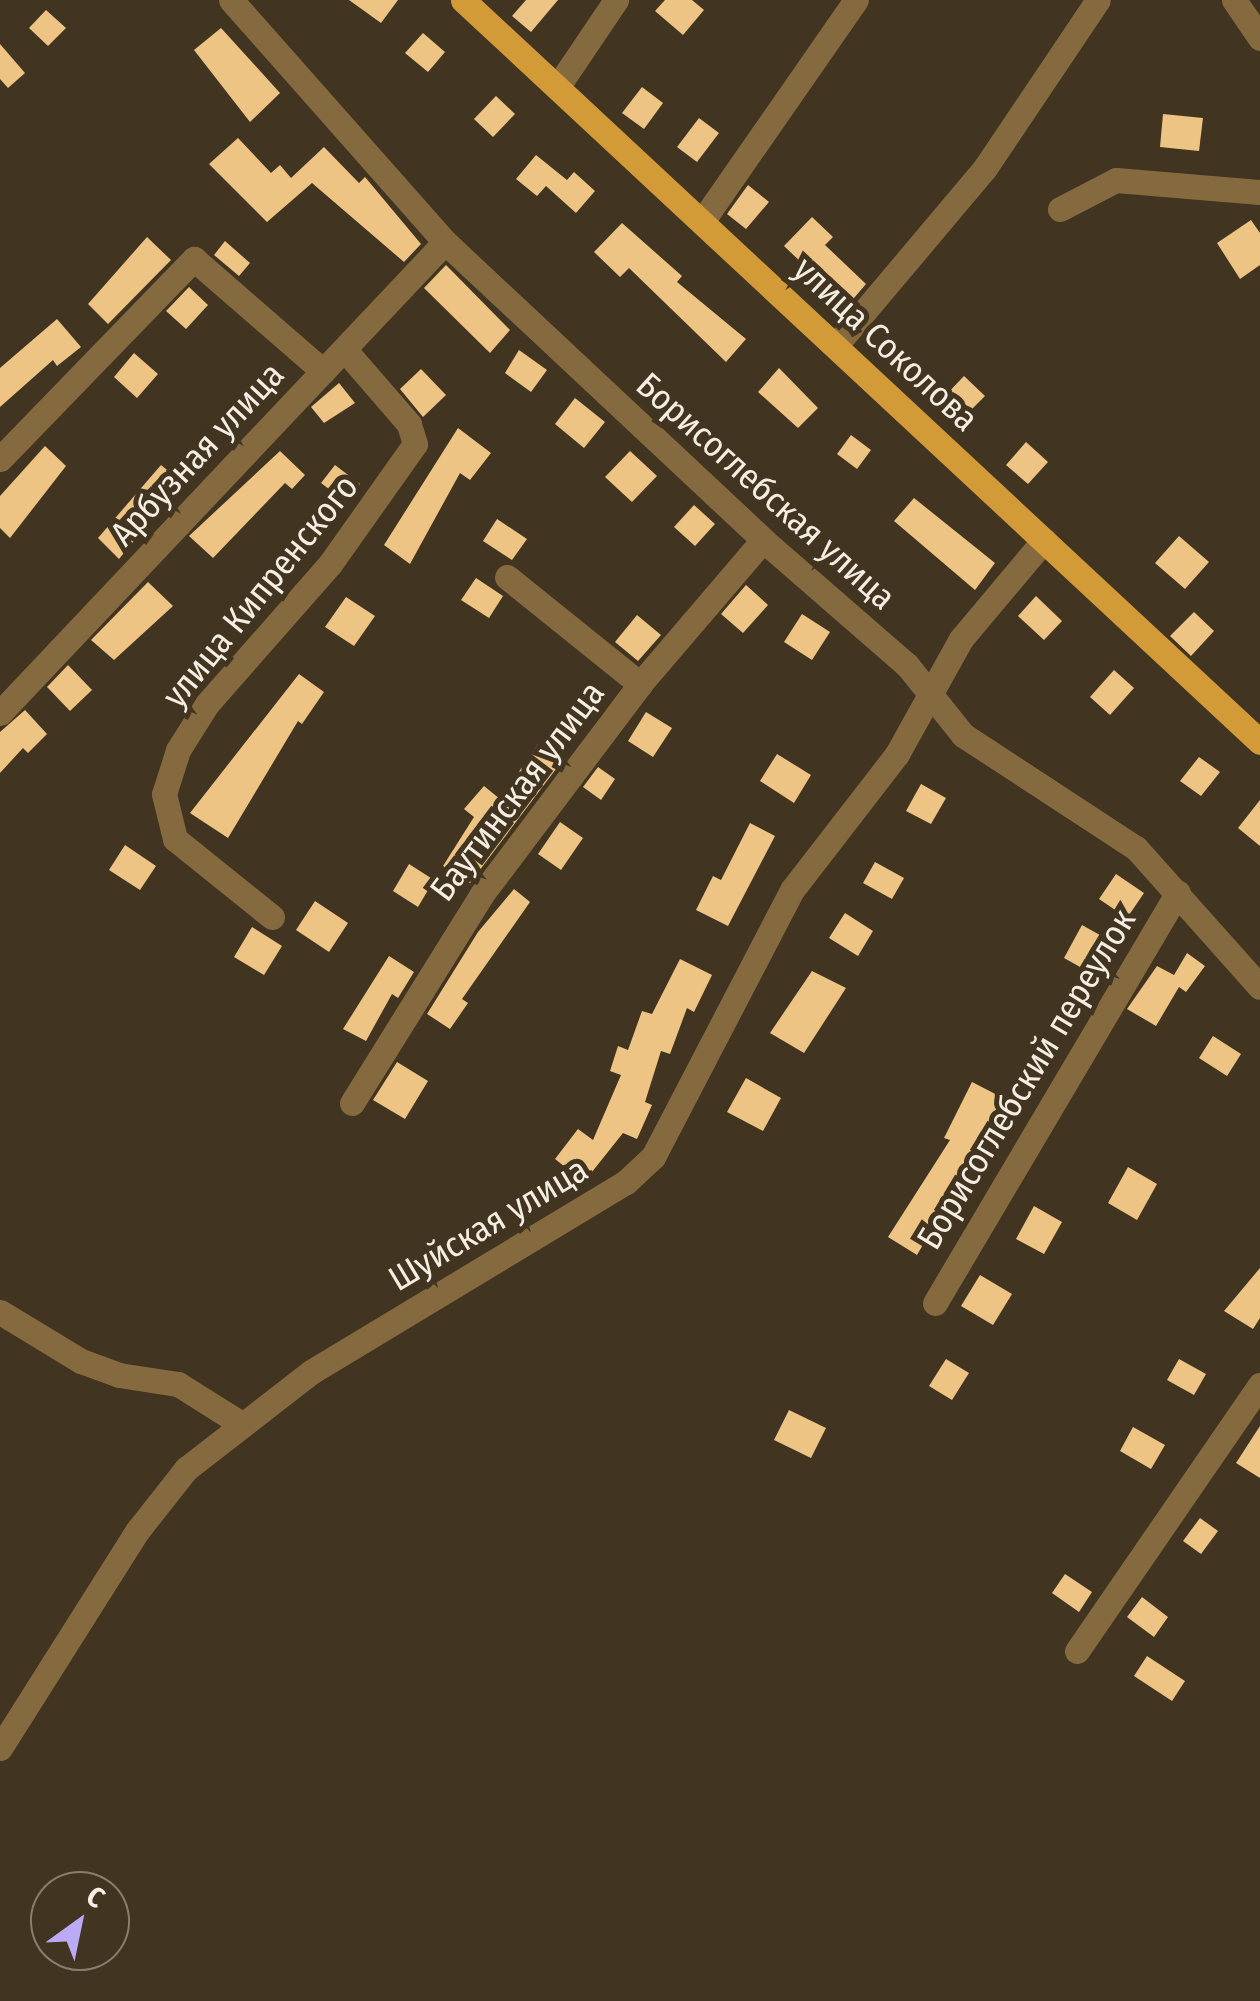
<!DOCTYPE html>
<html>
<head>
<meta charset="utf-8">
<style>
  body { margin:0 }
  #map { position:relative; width:1260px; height:2001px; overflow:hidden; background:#413421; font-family:"Fira Sans Condensed",sans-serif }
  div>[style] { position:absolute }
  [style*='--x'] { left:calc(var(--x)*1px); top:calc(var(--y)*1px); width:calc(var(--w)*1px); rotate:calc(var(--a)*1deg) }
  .building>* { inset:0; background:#eec485 }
  .minor>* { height:25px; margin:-12.5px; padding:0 12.5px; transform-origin:12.5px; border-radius:12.5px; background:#866a3f }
  .major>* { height:25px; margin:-12.5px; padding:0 12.5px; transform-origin:12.5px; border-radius:12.5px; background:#d39b37 }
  span { translate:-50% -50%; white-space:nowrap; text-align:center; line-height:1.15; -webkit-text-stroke:10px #413421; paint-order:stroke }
  .street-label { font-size:35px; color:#f6eee2 }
  .north { position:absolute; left:30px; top:1871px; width:100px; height:100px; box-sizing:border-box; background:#413421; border:2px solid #897e6e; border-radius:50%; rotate:33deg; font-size:28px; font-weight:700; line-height:40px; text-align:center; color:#f6eee2 }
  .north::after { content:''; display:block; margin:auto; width:35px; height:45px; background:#bbaaf6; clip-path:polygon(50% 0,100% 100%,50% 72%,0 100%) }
</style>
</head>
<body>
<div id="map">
  <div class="building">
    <i style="clip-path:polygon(349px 0,398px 0,381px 23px)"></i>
    <i style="clip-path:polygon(526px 0,558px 0,531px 32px,512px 16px)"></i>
    <i style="clip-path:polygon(665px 0,692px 0,704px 10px,683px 35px,655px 11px)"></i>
    <i style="clip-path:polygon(46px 10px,66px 28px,48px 46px,29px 28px)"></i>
    <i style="clip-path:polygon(221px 28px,280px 93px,250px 122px,194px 50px)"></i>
    <i style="clip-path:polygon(423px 33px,445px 52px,428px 72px,405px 53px)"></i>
    <i style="clip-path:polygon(0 44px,25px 73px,8px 88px,0 79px)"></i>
    <i style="clip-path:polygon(642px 87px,663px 103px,644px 129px,622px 113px)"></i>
    <i style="clip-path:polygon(496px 96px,515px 114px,493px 137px,474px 119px)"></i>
    <i style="clip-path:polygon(1163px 114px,1203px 118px,1199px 151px,1160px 147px)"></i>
    <i style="clip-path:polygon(699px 118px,719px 133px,697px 162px,677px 147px)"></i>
    <i style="clip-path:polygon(238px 138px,271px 173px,280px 165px,291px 178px,324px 147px,359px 183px,365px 177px,421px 244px,404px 262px,312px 183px,267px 222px,209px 164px)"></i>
    <i style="clip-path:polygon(536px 155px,567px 180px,574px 172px,595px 191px,576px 213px,546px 186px,537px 196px,516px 179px)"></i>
    <i style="clip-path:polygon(748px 185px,769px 202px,746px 229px,727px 214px)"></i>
    <i style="clip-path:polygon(812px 217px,833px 237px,825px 245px,866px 284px,842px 312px,822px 294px,828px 288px,784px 246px)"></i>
    <i style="clip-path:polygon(1251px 220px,1260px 233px,1260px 265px,1240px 279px,1217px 243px)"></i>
    <i style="clip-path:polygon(622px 223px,682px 276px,677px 282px,746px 339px,726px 362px,629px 268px,620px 277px,594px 252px)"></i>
    <i style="clip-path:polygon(147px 237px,171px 260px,108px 324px,88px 304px)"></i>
    <i style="clip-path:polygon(225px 241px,250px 263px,239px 276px,214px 255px)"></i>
    <i style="clip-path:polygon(446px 265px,510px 330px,490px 353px,424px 288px)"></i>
    <i style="clip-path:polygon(189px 287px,208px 305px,186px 329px,166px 311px)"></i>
    <i style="clip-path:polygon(57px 319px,81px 347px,57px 366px,53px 360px,0 407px,0 368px)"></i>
    <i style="clip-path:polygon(519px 350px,547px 370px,531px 392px,505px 373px)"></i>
    <i style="clip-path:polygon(134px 353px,158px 374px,137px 398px,114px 377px)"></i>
    <i style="clip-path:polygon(779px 368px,818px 408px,798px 428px,758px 392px)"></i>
    <i style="clip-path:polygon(421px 369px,446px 395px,423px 417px,400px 389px)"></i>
    <i style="clip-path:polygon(964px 376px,985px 396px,963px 418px,943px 398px)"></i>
    <i style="clip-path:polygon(339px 383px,355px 403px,324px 423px,311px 407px)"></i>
    <i style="clip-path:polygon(575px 398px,605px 422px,584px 448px,555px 424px)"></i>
    <i style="clip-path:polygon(458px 428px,491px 453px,470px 480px,460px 473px,410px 564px,384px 545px)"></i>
    <i style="clip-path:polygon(851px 435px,871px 450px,857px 469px,837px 454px)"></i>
    <i style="clip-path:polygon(1026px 442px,1048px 462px,1028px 484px,1006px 465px)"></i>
    <i style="clip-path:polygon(45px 446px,66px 466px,10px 538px,0 528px,0 496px)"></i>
    <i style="clip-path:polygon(280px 451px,305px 475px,292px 489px,285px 483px,213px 558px,189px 536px)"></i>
    <i style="clip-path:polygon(630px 451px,657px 476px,632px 502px,605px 477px)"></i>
    <i style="clip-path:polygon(161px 465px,182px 482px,119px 559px,98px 538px)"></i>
    <i style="clip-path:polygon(335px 465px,360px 484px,346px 502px,321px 483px)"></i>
    <i style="clip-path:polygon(914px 498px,995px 563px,975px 590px,894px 521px)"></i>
    <i style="clip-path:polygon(694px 505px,715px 524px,695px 546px,674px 527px)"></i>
    <i style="clip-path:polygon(497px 519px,527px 539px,512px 560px,483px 541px)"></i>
    <i style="clip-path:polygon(1179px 536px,1209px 562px,1185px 589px,1155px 563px)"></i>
    <i style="clip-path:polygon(476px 578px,503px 596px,489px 618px,461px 600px)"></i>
    <i style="clip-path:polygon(148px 582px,173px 606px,114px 660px,91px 640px)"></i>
    <i style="clip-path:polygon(746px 585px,768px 605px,743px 633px,721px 614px)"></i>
    <i style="clip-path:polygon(1036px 596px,1062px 621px,1044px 640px,1018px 616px)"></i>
    <i style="clip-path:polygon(346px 597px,375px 616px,354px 646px,325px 627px)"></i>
    <i style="clip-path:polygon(1194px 612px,1214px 631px,1191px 656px,1170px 636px)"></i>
    <i style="clip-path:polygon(802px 614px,830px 632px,812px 660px,784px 642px)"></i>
    <i style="clip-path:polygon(637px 615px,661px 635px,638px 661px,615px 642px)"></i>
    <i style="clip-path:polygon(68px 665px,92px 690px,70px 711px,47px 687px)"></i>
    <i style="clip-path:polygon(1114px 670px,1134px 688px,1110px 715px,1090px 697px)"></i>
    <i style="clip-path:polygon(299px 674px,324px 692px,302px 724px,298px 721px,228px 838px,190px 813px)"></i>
    <i style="clip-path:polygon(25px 710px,47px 734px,28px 753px,23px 748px,0 773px,0 732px)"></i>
    <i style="clip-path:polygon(646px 712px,672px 728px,653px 757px,628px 741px)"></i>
    <i style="clip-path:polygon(538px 744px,562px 761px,470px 883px,443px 866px,474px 817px,464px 809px,484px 786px,500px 799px)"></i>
    <i style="clip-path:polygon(777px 754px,811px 775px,794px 803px,760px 781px)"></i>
    <i style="clip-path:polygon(1199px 757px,1220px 772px,1201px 796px,1180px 781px)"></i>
    <i style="clip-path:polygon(598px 767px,615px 779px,601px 800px,583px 787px)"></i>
    <i style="clip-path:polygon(921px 784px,946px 798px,931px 824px,906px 811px)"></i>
    <i style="clip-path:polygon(1260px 800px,1260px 846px,1238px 828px)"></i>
    <i style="clip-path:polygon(560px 822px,583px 838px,561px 870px,538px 854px)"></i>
    <i style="clip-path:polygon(750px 823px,775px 836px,728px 926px,696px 910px,713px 876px,721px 880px)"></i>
    <i style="clip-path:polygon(125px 845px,156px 866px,140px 890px,109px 870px)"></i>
    <i style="clip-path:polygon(875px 862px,904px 878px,892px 899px,863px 883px)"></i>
    <i style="clip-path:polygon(409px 864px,434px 880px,418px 907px,393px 891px)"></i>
    <i style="clip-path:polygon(1116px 874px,1144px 893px,1127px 918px,1099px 899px)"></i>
    <i style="clip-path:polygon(514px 889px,530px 902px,462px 999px,468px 1003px,450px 1029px,427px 1014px,478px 932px)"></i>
    <i style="clip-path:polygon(315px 901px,348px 923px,329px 952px,296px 930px)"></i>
    <i style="clip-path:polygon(845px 913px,873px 931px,858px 956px,829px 938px)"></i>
    <i style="clip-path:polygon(1082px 925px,1107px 939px,1089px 972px,1064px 958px)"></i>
    <i style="clip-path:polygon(252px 927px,282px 946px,264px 975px,234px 957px)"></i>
    <i style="clip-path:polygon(1187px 953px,1205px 966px,1186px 992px,1179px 987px,1156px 1026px,1127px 1009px,1157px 966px,1174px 975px)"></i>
    <i style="clip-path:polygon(389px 956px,414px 972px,398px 998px,392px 994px,366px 1041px,343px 1029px)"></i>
    <i style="clip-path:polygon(680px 959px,712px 975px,694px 1012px,687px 1008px,670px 1054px,661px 1051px,645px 1102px,652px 1105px,637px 1139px,623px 1133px,584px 1182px,555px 1159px,578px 1129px,593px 1140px,621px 1075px,610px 1071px,618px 1046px,628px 1050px,642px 1011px,652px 1014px)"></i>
    <i style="clip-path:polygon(812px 971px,846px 988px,804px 1053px,770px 1033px)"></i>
    <i style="clip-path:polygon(1213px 1036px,1241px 1054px,1227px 1076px,1199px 1058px)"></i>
    <i style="clip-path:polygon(397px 1062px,428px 1081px,405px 1119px,373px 1100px)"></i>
    <i style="clip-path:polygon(746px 1078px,781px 1098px,763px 1131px,727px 1112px)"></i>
    <i style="clip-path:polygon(972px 1082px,1007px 1100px,917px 1255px,888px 1237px,950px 1140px,944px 1138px)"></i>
    <i style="clip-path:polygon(1128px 1167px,1157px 1184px,1137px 1220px,1108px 1203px)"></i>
    <i style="clip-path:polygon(1034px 1206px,1062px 1222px,1044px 1254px,1016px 1239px)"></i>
    <i style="clip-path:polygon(1260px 1268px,1260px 1318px,1253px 1329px,1224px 1311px)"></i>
    <i style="clip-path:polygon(980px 1275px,1012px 1294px,993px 1325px,961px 1306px)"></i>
    <i style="clip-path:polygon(946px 1359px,969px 1373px,952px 1400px,929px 1386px)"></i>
    <i style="clip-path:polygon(1179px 1359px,1206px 1374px,1194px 1395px,1167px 1380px)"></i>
    <i style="clip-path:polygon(789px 1410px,826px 1428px,811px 1458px,774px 1440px)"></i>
    <i style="clip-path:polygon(1260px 1426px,1260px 1478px,1236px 1463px)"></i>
    <i style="clip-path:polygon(1133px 1427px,1165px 1445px,1151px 1469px,1120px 1451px)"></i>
    <i style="clip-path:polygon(1200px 1518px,1218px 1531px,1201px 1554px,1183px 1541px)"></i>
    <i style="clip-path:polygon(1065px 1574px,1092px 1592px,1079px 1612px,1052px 1593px)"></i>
    <i style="clip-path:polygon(1142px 1597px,1168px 1617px,1154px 1637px,1127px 1617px)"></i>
    <i style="clip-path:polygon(1147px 1656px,1185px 1681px,1172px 1701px,1134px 1676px)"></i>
  </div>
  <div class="minor">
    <i style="--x:231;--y:0;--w:323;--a:48.5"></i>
    <i style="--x:445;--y:242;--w:436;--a:43.1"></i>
    <i style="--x:763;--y:540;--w:191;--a:41"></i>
    <i style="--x:907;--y:665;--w:90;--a:51.3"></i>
    <i style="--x:963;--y:735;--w:207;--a:33.2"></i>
    <i style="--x:1136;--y:848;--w:186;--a:48.3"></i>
    <i style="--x:1234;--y:0;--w:46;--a:55.6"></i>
    <i style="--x:558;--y:86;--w:104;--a:-56"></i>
    <i style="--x:1060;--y:209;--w:63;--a:-27.4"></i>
    <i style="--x:1116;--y:180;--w:144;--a:4.8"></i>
    <i style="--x:703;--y:220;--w:268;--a:-55.2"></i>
    <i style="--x:836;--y:345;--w:231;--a:-49.9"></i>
    <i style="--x:985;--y:168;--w:202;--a:-56.1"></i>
    <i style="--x:0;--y:459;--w:279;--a:-45.9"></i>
    <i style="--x:194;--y:259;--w:171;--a:41"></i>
    <i style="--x:507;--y:577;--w:171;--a:38.8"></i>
    <i style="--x:0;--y:713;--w:648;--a:-46.63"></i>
    <i style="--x:272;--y:917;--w:124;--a:-141.2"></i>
    <i style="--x:175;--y:839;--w:46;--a:-103.7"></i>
    <i style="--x:164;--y:794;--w:46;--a:-72.3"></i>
    <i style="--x:178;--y:750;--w:54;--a:-57.8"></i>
    <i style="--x:207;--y:704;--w:186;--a:-48.7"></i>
    <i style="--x:330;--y:564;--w:147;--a:-54.7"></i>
    <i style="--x:415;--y:444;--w:21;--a:-107"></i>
    <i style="--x:409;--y:424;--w:99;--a:-130.9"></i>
    <i style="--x:352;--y:1103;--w:246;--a:-58.1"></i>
    <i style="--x:482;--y:894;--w:263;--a:-53"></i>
    <i style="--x:640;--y:684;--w:189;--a:-49.5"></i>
    <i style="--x:935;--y:1303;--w:477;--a:-59.4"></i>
    <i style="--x:0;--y:1312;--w:95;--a:31.2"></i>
    <i style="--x:81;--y:1361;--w:40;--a:20.2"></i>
    <i style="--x:119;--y:1375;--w:60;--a:8.7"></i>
    <i style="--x:178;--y:1384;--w:73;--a:32.2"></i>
    <i style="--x:1077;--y:1651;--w:323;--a:-55.5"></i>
    <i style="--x:0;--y:1748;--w:258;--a:-57.7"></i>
    <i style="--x:138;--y:1530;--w:78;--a:-51.8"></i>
    <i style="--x:186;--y:1469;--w:158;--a:-37.8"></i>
    <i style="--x:311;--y:1372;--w:368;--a:-31.1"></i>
    <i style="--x:626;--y:1182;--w:37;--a:-43"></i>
    <i style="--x:653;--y:1157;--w:301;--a:-62.5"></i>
    <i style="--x:792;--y:890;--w:172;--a:-52.3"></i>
    <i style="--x:897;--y:754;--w:132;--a:-60.9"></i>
    <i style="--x:961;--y:639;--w:129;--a:-50"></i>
  </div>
  <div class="major">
    <i style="--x:463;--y:0;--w:1089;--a:42.95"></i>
  </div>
  <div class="street-label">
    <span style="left:886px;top:344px;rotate:43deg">улица Соколова</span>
    <span style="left:197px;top:454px;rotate:-47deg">Арбузная улица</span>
    <span style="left:766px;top:491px;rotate:42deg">Борисоглебская улица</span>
    <span style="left:260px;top:591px;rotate:-51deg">улица Кипренского</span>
    <span style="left:517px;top:791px;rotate:-53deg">Баутинская улица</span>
    <span style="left:1026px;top:1079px;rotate:-59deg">Борисоглебский переулок</span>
    <span style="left:488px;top:1224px;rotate:-31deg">Шуйская улица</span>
  </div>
  <div class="north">С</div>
</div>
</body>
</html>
